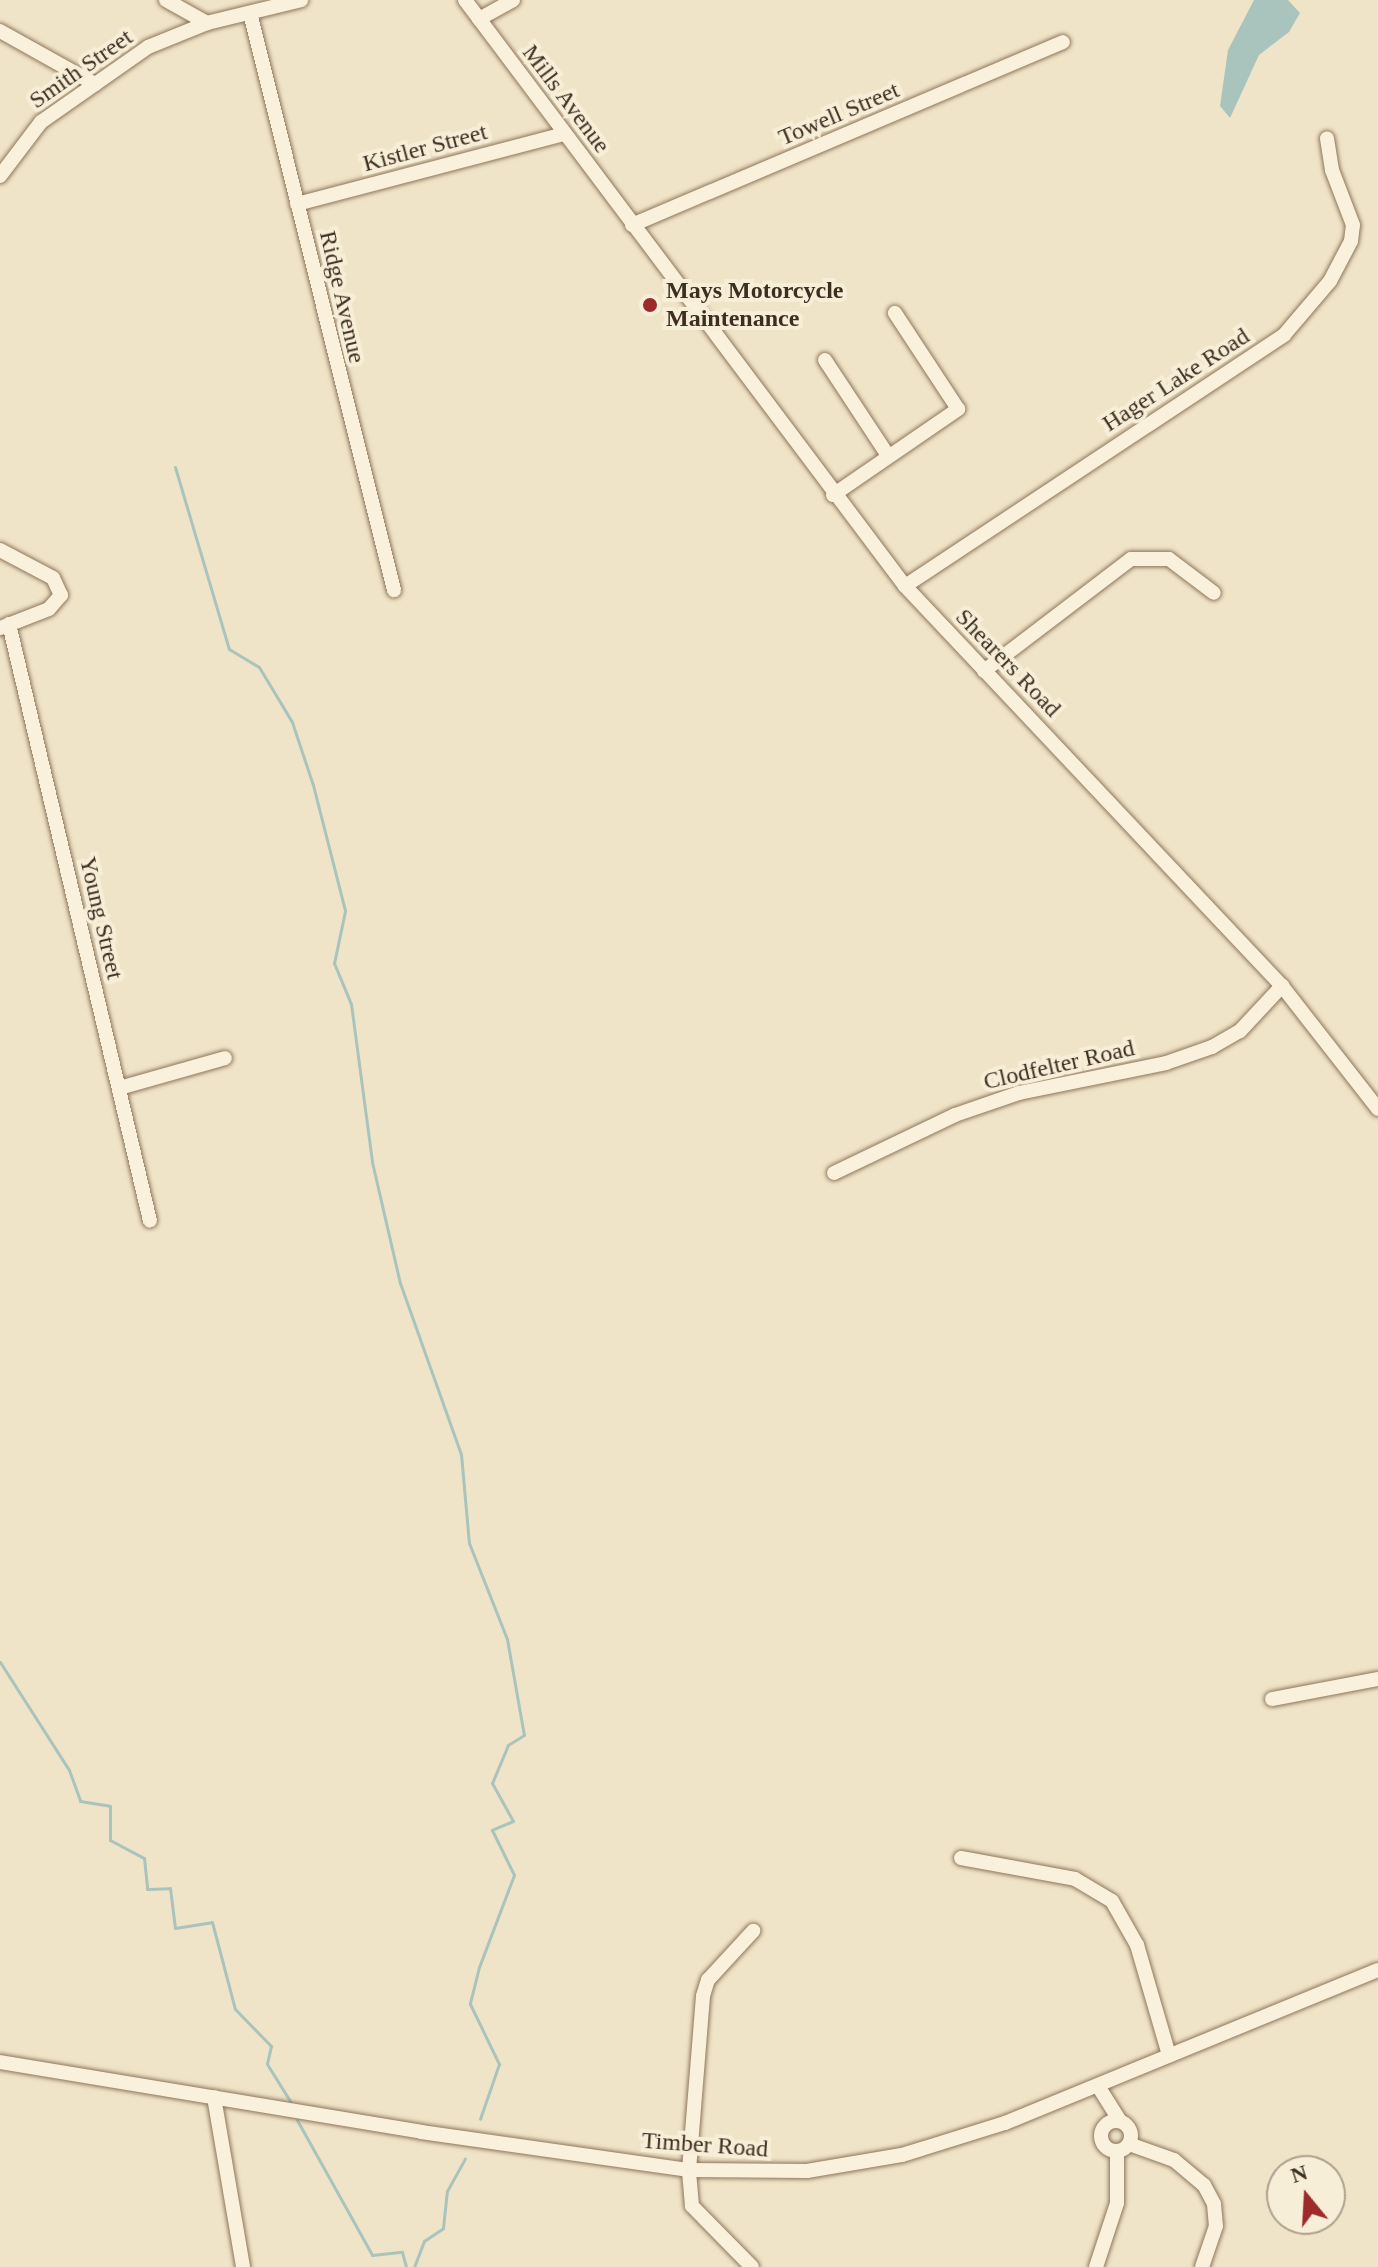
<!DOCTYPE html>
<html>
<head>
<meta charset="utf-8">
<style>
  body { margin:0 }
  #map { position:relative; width:1378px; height:2267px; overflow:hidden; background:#f0e4c8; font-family:Georgia,serif }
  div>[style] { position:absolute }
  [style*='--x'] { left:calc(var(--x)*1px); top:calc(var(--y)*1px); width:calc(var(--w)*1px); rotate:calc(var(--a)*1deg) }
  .water>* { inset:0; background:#a9c4bc }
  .stream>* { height:3px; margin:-1.5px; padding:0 1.5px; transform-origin:1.5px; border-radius:1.5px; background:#a9c4bc }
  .roads { filter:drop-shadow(0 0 2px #8d765c) drop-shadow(0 0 2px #8d765c) }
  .minor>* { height:14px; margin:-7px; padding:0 7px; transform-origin:7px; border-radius:7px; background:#faf1dc }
  .minor>.ring { margin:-7px; padding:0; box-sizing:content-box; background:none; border:14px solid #faf1dc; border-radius:50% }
  .dots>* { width:22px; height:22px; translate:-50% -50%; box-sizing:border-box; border:4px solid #f7eed8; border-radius:50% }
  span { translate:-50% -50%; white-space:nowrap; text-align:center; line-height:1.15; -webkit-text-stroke:8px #f7eed8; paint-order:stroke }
  .street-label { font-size:24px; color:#3d2e20 }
  .poi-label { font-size:24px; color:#3d2e20; font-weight:700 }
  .left { translate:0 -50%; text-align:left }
  .north { position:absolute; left:1266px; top:2155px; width:80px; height:80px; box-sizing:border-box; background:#f7eed8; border:2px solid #ada18e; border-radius:50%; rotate:342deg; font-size:22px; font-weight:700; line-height:32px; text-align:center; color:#3d2e20 }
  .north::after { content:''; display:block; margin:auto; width:28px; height:36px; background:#9e2a2b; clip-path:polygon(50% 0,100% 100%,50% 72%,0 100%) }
</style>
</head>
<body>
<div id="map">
  <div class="water">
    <i style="clip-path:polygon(1254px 0,1288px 0,1300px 13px,1289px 32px,1259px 55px,1230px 118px,1220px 106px,1228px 50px)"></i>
  </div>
  <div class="stream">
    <i style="--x:175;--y:467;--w:190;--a:73.5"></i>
    <i style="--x:229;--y:649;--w:35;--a:31"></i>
    <i style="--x:259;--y:667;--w:64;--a:59"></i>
    <i style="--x:292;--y:722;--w:66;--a:71.6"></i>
    <i style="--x:313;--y:785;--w:130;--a:75.7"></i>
    <i style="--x:345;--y:911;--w:53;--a:101.9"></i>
    <i style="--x:334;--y:963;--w:44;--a:67.5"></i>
    <i style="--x:351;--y:1004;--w:159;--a:82.4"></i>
    <i style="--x:372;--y:1162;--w:124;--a:77"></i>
    <i style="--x:400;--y:1283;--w:182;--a:70.4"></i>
    <i style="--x:461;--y:1454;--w:89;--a:84.9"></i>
    <i style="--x:469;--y:1543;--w:103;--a:68.4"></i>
    <i style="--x:507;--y:1639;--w:97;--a:80"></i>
    <i style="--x:524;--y:1735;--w:19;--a:148"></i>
    <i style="--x:508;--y:1745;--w:41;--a:112.8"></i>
    <i style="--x:492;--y:1783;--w:43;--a:61.1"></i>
    <i style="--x:513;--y:1821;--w:23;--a:157"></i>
    <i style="--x:492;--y:1830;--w:50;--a:63.9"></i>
    <i style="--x:514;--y:1875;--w:98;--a:110.8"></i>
    <i style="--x:479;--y:1967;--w:38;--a:104"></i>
    <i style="--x:470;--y:2004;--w:67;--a:64.2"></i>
    <i style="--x:499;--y:2064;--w:58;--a:109.1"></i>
    <i style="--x:0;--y:1662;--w:128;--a:57.4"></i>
    <i style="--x:69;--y:1770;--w:33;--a:70"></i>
    <i style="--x:80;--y:1801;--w:30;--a:9"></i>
    <i style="--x:110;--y:1806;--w:34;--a:90"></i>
    <i style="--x:110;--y:1840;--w:38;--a:28"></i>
    <i style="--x:144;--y:1858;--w:31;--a:84"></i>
    <i style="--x:147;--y:1889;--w:23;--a:-2"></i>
    <i style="--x:170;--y:1888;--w:40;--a:82.9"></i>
    <i style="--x:175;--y:1928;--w:37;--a:-9"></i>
    <i style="--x:212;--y:1922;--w:90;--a:75.2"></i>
    <i style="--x:235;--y:2009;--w:52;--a:45.8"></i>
    <i style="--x:271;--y:2046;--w:18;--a:103"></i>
    <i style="--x:267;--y:2064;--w:44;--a:58.1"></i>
    <i style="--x:297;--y:2120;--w:154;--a:60.9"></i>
    <i style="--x:372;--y:2255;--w:30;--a:-6"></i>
    <i style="--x:402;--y:2252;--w:16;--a:75"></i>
    <i style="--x:414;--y:2267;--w:28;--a:-69"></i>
    <i style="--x:424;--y:2241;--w:23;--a:-34"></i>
    <i style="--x:443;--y:2228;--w:37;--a:-84"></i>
    <i style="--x:447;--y:2191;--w:37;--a:-61"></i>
  </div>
  <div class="roads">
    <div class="minor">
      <i style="--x:166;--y:0;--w:47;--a:29.3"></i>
      <i style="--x:465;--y:0;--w:733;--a:53.1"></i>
      <i style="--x:905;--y:586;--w:550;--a:46.7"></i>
      <i style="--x:1282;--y:986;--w:156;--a:52"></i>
      <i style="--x:250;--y:13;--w:595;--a:75.99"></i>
      <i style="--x:479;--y:19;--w:39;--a:-29"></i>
      <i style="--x:0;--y:31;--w:109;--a:29.2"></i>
      <i style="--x:0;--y:176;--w:68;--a:-52.8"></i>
      <i style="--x:41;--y:122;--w:131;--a:-35"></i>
      <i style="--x:148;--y:47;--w:64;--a:-22.1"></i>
      <i style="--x:207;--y:23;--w:97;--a:-13.7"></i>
      <i style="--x:297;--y:204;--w:276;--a:-14.7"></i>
      <i style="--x:632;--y:225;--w:468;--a:-23"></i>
      <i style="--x:825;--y:360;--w:113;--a:56.6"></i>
      <i style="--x:833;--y:495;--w:152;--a:-34.5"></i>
      <i style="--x:958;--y:409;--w:115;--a:-123.3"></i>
      <i style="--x:0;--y:550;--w:60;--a:27.8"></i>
      <i style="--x:53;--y:578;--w:19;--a:65"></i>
      <i style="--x:61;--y:595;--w:18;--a:131"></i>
      <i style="--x:49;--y:609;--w:53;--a:158.8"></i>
      <i style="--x:905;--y:586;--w:455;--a:-33.5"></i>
      <i style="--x:1284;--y:335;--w:71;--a:-49.6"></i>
      <i style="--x:1330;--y:281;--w:45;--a:-62.3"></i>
      <i style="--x:1351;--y:241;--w:16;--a:-83"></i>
      <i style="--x:1353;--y:225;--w:59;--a:-110.9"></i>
      <i style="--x:1332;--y:170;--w:32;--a:-99"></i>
      <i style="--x:9;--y:624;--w:613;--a:76.71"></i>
      <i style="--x:984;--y:671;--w:185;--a:-37.3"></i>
      <i style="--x:1131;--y:559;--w:38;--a:0"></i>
      <i style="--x:1169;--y:559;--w:56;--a:37.1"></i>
      <i style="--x:119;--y:1088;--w:110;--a:-15.8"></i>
      <i style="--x:834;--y:1173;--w:134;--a:-25.6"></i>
      <i style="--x:955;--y:1115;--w:68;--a:-19"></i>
      <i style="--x:1019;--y:1093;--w:150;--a:-11.5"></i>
      <i style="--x:1166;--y:1063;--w:49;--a:-19.2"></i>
      <i style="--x:1212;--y:1047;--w:32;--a:-30"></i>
      <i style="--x:1240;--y:1031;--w:62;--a:-47"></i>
      <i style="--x:1272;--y:1699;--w:108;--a:-10.7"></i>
      <i style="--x:961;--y:1858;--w:116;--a:10.4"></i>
      <i style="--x:1075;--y:1879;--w:43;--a:30.7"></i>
      <i style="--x:1112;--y:1901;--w:51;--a:60.4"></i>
      <i style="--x:1137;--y:1945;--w:115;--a:73.8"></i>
      <i style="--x:0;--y:2062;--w:427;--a:9.4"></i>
      <i style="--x:421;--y:2132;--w:271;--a:8.1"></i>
      <i style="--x:689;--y:2170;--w:118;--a:0.5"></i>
      <i style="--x:807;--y:2171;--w:96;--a:-9.6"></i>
      <i style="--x:902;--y:2155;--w:108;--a:-17.3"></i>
      <i style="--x:1005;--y:2123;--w:403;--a:-22.3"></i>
      <i style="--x:1098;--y:2086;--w:41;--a:57.8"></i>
      <i style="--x:214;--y:2097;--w:172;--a:80.3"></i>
      <i class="ring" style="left:1101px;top:2121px;width:16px;height:16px"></i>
      <i style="--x:1129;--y:2144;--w:48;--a:19.6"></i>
      <i style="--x:1174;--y:2160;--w:39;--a:40"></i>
      <i style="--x:1204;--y:2185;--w:21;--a:62"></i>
      <i style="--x:1214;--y:2204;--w:22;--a:85"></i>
      <i style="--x:1216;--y:2226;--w:43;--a:108.9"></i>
      <i style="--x:752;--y:2267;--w:86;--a:-134.5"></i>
      <i style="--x:692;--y:2206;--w:36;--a:-95"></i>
      <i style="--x:689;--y:2170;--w:175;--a:-85.4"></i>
      <i style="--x:703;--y:1996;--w:17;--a:-73"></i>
      <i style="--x:708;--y:1980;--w:67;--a:-47.4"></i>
      <i style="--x:1096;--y:2267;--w:67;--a:-71.8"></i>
      <i style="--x:1117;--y:2203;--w:52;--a:-90"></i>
    </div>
  </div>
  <div class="dots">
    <i style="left:650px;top:305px;background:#9e2a2b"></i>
  </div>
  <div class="street-label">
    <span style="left:81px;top:69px;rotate:-35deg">Smith Street</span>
    <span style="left:566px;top:99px;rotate:53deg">Mills Avenue</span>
    <span style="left:839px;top:114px;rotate:-23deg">Towell Street</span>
    <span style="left:425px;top:148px;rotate:-15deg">Kistler Street</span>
    <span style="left:342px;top:297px;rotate:77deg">Ridge Avenue</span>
    <span style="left:1176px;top:380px;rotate:-33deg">Hager Lake Road</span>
    <span style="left:1008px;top:663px;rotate:46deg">Shearers Road</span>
    <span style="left:101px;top:918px;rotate:77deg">Young Street</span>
    <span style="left:1059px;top:1065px;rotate:-13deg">Clodfelter Road</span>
    <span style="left:705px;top:2145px;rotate:4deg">Timber Road</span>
  </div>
  <div class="poi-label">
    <span class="left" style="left:666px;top:305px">Mays Motorcycle<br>Maintenance</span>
  </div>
  <div class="north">N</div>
</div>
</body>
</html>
